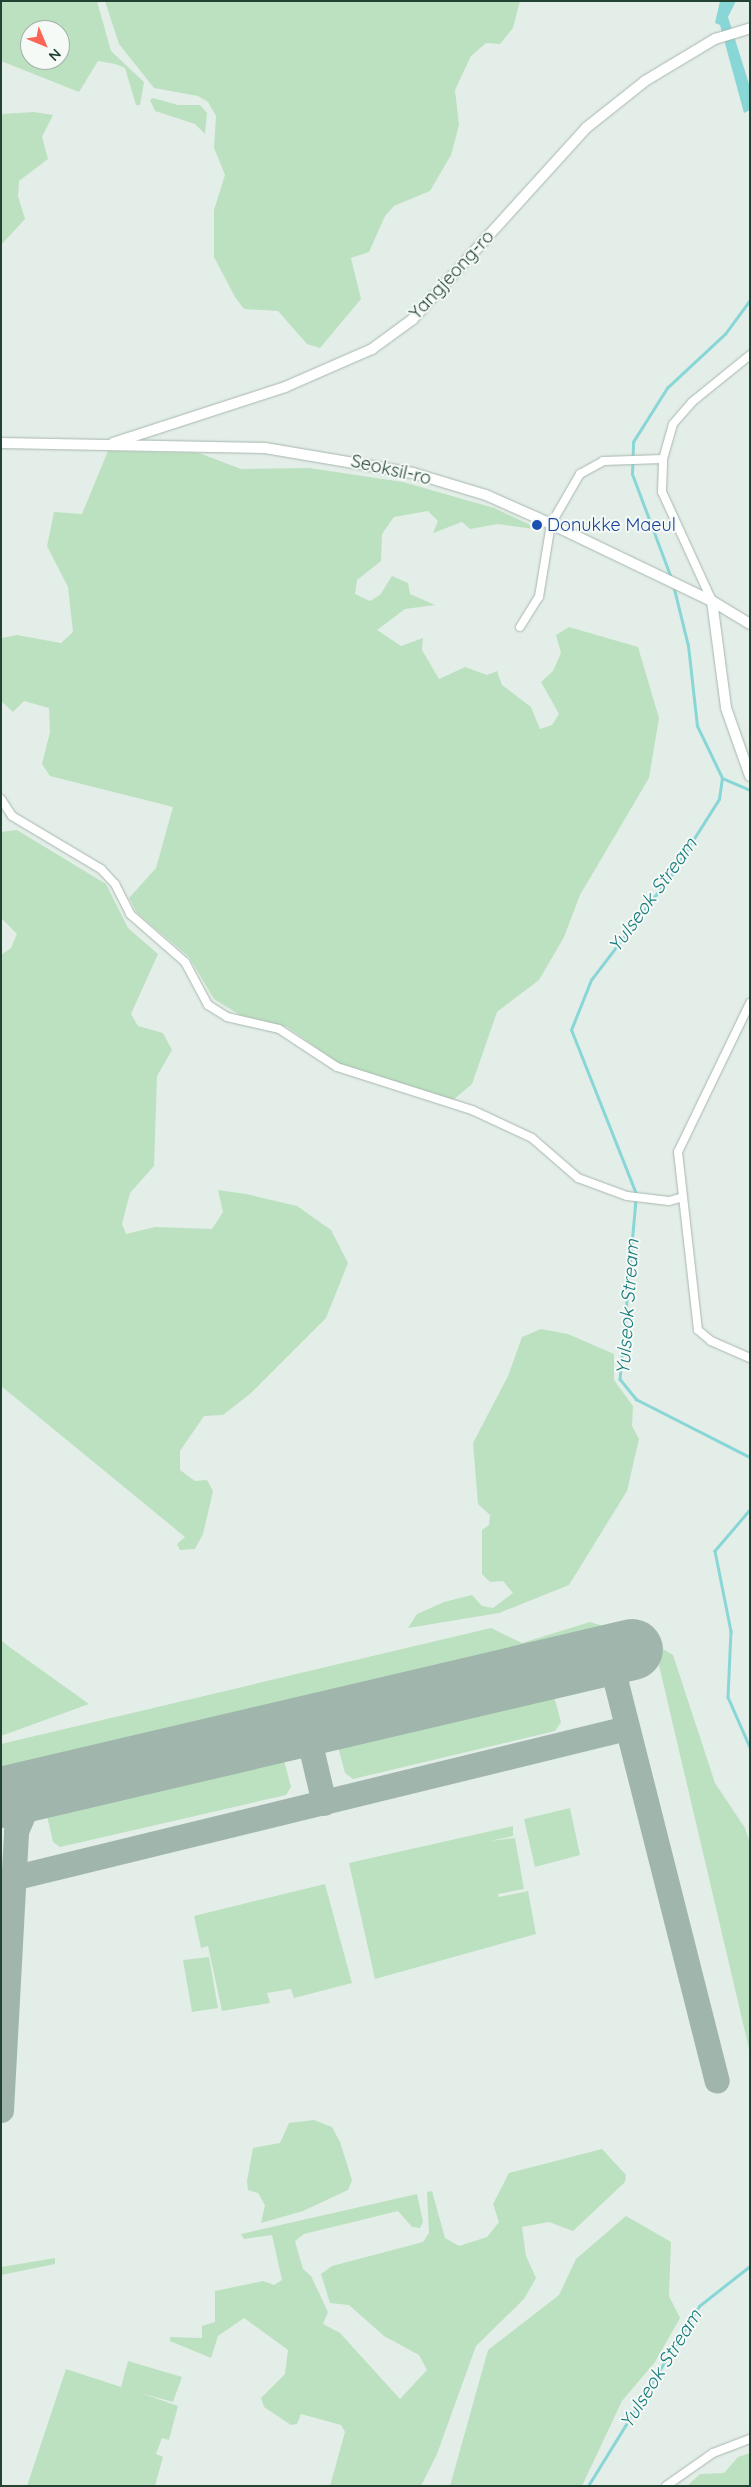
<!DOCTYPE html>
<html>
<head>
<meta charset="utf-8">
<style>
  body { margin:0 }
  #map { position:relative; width:751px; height:2487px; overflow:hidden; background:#e4eee8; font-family:Quicksand,sans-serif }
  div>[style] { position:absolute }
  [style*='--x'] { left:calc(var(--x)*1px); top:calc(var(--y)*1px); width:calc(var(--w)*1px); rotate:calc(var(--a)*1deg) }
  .green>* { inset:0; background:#bce1c0 }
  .water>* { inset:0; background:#89d6d6 }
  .stream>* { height:2.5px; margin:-1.25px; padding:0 1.25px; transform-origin:1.25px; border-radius:1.25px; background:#89d6d6 }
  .taxiway>* { height:25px; margin:-12.5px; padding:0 12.5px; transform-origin:12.5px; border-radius:12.5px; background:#a0b6ac }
  .runway>* { height:61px; margin:-30.5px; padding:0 30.5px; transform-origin:30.5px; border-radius:30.5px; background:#a0b6ac }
  .roads { filter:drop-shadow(0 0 1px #a6b7ae) drop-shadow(0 0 1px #a6b7ae) }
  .street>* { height:8px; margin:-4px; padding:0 4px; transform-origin:4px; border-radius:4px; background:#fff }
  .secondary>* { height:10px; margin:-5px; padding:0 5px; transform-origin:5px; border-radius:5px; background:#fff }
  .dots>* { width:14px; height:14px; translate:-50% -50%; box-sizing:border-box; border:2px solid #f5faf7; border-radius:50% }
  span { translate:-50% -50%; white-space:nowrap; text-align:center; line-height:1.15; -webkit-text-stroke:4px #f5faf7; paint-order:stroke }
  .street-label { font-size:18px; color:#224234 }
  .transit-label { font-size:18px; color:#164399 }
  .left { translate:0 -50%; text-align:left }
  .water-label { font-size:19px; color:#177b7c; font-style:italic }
  .frame { position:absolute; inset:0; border:2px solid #224234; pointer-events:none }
  .north { position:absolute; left:20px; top:20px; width:50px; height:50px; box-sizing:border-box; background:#f5faf7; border:1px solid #a1b0a9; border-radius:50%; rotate:135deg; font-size:14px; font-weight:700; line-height:20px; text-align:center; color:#224234 }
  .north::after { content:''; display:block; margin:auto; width:18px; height:22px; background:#fa6556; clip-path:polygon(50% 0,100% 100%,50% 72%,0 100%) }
</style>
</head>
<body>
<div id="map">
  <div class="green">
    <i style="clip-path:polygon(evenodd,1px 1px,97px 1px,111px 51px,144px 82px,140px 105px,136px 105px,125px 68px,115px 64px,98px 61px,79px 92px,1px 61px,1px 1px,30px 30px,60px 30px,60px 60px,30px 60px,30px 30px)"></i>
    <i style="clip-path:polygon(105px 1px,520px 1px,513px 28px,500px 44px,486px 43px,471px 56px,455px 90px,459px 125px,451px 155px,430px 191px,394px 206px,385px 216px,369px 252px,351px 258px,361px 299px,320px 348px,307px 344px,278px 311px,244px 309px,235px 297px,214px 257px,214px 210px,225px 175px,214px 148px,216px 116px,208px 102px,198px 96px,154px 88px,119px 44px)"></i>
    <i style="clip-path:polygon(153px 98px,178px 105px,200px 105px,207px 113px,205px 134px,195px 124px,155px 111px,150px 100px)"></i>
    <i style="clip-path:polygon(34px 112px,53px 115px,42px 137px,48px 159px,19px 181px,18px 196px,25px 219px,1px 245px,1px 114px)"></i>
    <i style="clip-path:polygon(108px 451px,199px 453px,241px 469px,309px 468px,403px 482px,494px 508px,541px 530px,498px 524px,470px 529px,462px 522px,433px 533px,438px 521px,428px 511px,394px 517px,382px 534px,381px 561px,357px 580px,355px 594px,370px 601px,380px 595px,392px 576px,408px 583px,410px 594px,435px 605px,405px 609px,377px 630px,401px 646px,423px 638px,422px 650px,439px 679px,465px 667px,487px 675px,497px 671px,502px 685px,531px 707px,540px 729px,552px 725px,559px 714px,541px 682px,553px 671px,561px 653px,556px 635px,569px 627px,638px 647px,659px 718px,649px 778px,580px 895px,564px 937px,539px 980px,497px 1012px,472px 1084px,453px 1100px,340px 1064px,287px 1027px,240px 1015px,214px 999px,189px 957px,137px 913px,129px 898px,156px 868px,173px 807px,50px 776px,42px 764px,50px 732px,49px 708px,24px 701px,13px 712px,1px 701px,1px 638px,17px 635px,61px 643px,73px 632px,68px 587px,47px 546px,54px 512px,82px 514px)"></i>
    <i style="clip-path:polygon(17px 830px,106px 884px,128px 928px,158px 954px,131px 1014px,138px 1026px,163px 1033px,172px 1050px,157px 1076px,154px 1166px,130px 1193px,122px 1224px,126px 1234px,155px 1227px,212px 1229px,223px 1212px,218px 1190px,246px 1194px,297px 1206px,331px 1230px,348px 1263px,326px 1318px,251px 1393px,223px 1415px,204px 1416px,180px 1451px,180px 1470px,195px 1481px,207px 1480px,213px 1491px,203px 1534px,195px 1549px,180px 1550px,177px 1544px,185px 1537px,1px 1386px,1px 955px,11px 948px,17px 934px,1px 918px,1px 832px)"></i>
    <i style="clip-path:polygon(541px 1329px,568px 1334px,614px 1354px,614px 1380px,633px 1406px,632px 1426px,639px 1439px,627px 1491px,569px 1585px,499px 1613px,408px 1628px,417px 1614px,444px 1602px,472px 1595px,482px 1606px,493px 1608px,513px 1593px,503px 1581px,490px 1582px,482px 1574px,482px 1530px,489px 1525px,490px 1515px,478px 1504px,473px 1443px,508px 1376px,522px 1337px)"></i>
    <i style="clip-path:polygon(590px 1622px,648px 1640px,673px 1655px,715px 1783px,745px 1828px,750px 1843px,750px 2053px,654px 1644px,613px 1633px,1px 1779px,1px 1744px,491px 1628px,522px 1643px)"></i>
    <i style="clip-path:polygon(1px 1640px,8px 1646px,89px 1704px,1px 1736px)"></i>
    <i style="clip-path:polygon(546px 1691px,554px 1696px,561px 1722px,555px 1731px,353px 1779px,345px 1773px,338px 1747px,344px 1739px)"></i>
    <i style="clip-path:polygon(278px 1756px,284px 1760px,291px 1787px,286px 1795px,60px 1847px,53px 1842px,47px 1816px,54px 1808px)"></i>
    <i style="clip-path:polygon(570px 1808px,580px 1855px,535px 1867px,524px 1819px)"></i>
    <i style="clip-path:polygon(513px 1826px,513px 1836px,490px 1841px,515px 1838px,524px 1889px,498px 1894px,499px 1897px,528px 1891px,536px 1934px,375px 1979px,349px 1863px)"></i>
    <i style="clip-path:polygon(325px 1884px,352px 1983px,294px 1998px,291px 1989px,267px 1993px,270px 2003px,222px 2011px,208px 1946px,201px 1948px,194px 1916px)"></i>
    <i style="clip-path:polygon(209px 1957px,218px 2008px,192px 2012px,183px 1960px)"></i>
    <i style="clip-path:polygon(314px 2120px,332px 2127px,340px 2142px,352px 2180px,348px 2190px,303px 2211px,261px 2223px,265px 2205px,258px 2193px,248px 2190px,247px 2181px,253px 2148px,280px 2143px,289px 2123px)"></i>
    <i style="clip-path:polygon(602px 2149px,626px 2175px,625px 2182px,573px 2231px,549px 2222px,522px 2227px,526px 2256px,536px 2278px,524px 2299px,476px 2346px,437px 2454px,421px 2486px,330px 2486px,345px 2432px,341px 2425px,301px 2414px,297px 2424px,291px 2425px,264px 2407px,261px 2398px,285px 2374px,288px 2350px,244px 2318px,218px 2336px,211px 2358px,170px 2341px,170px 2337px,202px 2338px,202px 2326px,215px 2322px,215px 2291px,263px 2281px,274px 2285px,282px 2280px,272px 2235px,244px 2239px,241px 2234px,417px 2194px,423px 2222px,420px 2228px,412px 2227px,398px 2211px,304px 2234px,295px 2241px,303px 2269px,311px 2276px,328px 2312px,323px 2324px,340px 2333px,400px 2399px,427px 2370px,419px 2355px,384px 2336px,349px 2305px,330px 2303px,321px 2274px,332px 2266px,423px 2242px,429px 2233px,427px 2192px,432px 2191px,445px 2238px,459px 2246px,487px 2237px,499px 2222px,493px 2204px,509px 2173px)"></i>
    <i style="clip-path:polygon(626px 2216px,671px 2242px,669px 2296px,680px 2318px,655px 2362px,622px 2401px,582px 2486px,450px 2486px,488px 2350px,559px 2295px,576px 2259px)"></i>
    <i style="clip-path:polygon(55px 2258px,55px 2264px,1px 2275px,1px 2267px)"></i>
    <i style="clip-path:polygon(128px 2361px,182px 2377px,173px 2402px,141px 2393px,178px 2406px,169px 2440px,162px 2438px,156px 2454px,163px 2457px,155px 2486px,27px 2486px,66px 2369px,121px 2387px)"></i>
    <i style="clip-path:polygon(750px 2453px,750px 2486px,687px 2486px,700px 2474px,724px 2473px,738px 2457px)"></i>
  </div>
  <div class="water">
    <i style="clip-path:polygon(720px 1px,736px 1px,728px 17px,750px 87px,750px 110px,744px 113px,720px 25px,715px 23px)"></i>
  </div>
  <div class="stream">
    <i style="--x:671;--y:578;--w:111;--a:-110.6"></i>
    <i style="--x:632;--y:474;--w:32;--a:-88"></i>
    <i style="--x:633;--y:442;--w:64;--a:-57.8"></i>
    <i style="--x:667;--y:388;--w:79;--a:-43"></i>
    <i style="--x:725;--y:334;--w:42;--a:-53.7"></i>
    <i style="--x:722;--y:778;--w:30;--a:23"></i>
    <i style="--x:636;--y:1194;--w:176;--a:-111.6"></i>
    <i style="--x:571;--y:1030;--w:54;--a:-68.2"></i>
    <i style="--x:591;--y:980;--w:132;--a:-52.7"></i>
    <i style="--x:671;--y:875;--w:90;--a:-57.7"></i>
    <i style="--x:719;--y:799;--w:21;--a:-82"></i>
    <i style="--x:722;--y:778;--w:58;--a:-115.7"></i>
    <i style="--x:697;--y:726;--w:81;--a:-96.4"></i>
    <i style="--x:688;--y:646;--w:63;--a:-103.8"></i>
    <i style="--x:636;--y:1200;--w:180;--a:95.1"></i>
    <i style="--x:620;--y:1379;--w:26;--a:51"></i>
    <i style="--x:636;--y:1399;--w:128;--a:27"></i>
    <i style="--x:750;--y:1510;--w:54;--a:130.5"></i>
    <i style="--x:715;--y:1551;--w:82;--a:78.7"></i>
    <i style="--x:731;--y:1631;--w:66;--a:92.6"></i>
    <i style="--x:728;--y:1697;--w:55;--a:66.3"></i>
    <i style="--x:588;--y:2486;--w:211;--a:-58.3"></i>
    <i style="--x:699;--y:2306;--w:65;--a:-38.1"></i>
  </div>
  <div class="taxiway">
    <i style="--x:609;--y:1655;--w:439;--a:75.8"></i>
    <i style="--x:306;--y:1727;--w:78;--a:76.7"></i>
    <i style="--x:12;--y:1878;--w:633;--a:-13.71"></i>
    <i style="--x:1;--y:2110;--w:279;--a:-86.9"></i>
    <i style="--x:16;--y:1831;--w:46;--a:-66.8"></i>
  </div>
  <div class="runway">
    <i style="--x:1;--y:1797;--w:648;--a:-13.2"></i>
  </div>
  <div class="roads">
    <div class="street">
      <i style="--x:712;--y:601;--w:120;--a:-114.6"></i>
      <i style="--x:662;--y:492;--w:33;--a:-88"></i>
      <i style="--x:663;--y:459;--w:36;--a:-74"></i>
      <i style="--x:673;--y:424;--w:29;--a:-49"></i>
      <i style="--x:692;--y:402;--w:75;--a:-39"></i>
      <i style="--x:520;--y:627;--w:36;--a:-58"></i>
      <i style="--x:539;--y:597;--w:74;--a:-80.7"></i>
      <i style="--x:551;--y:524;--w:58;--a:-59.9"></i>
      <i style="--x:580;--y:474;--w:26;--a:-29"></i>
      <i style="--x:603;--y:461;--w:60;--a:-1.9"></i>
      <i style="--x:1;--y:799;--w:20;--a:57"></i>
      <i style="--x:12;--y:816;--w:104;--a:30.8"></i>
      <i style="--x:101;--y:869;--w:21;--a:47"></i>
      <i style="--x:115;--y:884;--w:34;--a:63"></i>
      <i style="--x:130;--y:914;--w:73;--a:41.1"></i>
      <i style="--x:185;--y:962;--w:49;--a:61.9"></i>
      <i style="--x:208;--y:1005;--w:22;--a:32"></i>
      <i style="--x:227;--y:1017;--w:53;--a:13"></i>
      <i style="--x:279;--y:1029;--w:69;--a:33.2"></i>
      <i style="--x:337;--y:1067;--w:142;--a:17.7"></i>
      <i style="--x:472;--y:1110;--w:66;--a:25"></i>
      <i style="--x:532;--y:1138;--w:61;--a:41"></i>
      <i style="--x:578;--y:1178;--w:52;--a:20.2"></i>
      <i style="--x:627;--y:1196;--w:42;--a:6.8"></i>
      <i style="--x:669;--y:1201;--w:11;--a:-15"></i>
      <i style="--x:750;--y:1003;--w:165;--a:115.8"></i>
      <i style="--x:678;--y:1152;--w:179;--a:83.6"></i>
      <i style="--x:698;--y:1330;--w:17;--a:40"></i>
      <i style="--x:711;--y:1341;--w:43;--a:23.6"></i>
      <i style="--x:666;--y:2486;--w:57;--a:-35.1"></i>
      <i style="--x:713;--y:2453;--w:40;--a:-21"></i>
    </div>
    <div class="secondary">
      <i style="--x:1;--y:443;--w:264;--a:1.1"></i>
      <i style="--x:265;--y:448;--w:150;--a:9.6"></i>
      <i style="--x:413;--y:473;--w:76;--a:16.8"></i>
      <i style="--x:486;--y:495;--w:71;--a:24"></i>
      <i style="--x:551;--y:524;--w:178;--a:25.6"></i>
      <i style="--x:712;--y:601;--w:44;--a:31.2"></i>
      <i style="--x:113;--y:443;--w:181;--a:-18"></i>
      <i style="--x:285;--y:387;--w:95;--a:-23.6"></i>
      <i style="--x:372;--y:349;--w:51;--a:-36.2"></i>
      <i style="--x:413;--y:319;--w:258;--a:-47.8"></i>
      <i style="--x:586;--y:128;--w:75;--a:-38.5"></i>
      <i style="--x:645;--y:81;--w:82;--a:-31"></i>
      <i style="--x:715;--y:39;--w:37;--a:-17"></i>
      <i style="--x:712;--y:601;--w:108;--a:82.5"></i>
      <i style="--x:726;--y:708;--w:72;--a:70.6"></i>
    </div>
  </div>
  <div class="dots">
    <i style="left:537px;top:525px;background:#1a4fb4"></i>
  </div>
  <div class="street-label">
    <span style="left:452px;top:275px;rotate:-47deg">Yangjeong-ro</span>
    <span style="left:391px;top:470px;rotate:13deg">Seoksil-ro</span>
  </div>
  <div class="transit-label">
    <span class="left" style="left:547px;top:525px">Donukke Maeul</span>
  </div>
  <div class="water-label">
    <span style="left:653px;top:895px;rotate:-54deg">Yulseok Stream</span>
    <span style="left:628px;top:1307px;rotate:-86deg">Yulseok Stream</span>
    <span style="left:661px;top:2369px;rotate:-58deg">Yulseok Stream</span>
  </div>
  <div class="frame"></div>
  <div class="north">N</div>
</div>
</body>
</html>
